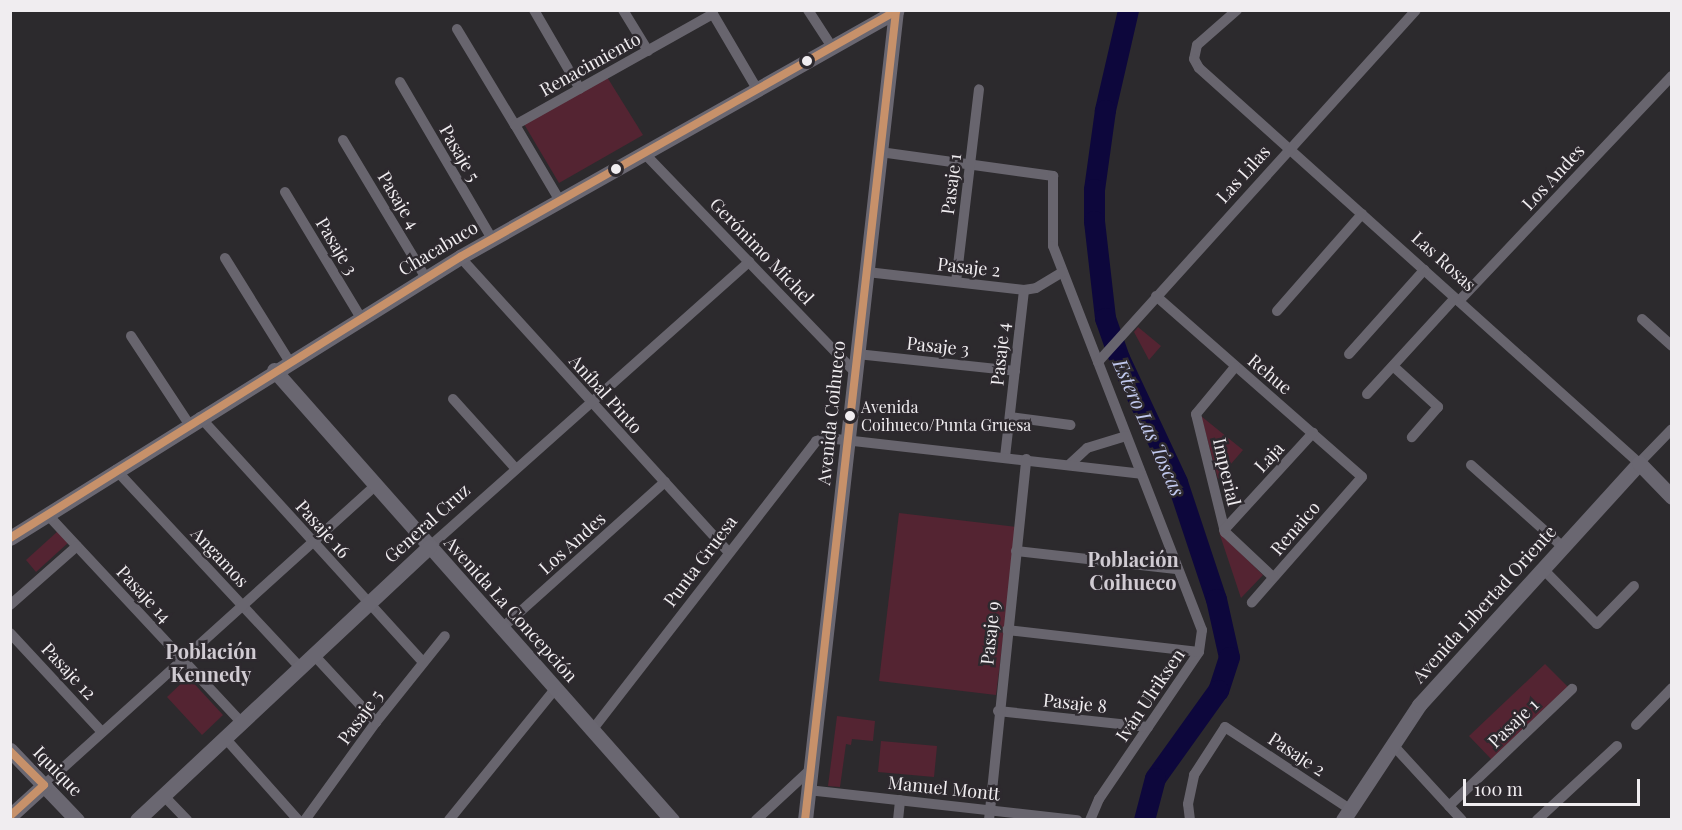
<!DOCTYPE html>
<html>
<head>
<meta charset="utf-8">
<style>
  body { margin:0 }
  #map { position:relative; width:1682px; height:830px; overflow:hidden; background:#2c2a2d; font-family:"Playfair Display",serif }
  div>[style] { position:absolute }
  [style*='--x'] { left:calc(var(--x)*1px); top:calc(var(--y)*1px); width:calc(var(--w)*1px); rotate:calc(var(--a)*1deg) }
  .green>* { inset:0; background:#542432 }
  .river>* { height:21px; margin:-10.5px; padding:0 10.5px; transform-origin:10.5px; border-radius:10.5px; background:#0d073c }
  .street>* { height:10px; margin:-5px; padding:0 5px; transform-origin:5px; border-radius:5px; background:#68656e }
  .secondary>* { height:15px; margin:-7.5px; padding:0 7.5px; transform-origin:7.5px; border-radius:7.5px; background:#6a6771 }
  .bus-1>* { height:8px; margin:-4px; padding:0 4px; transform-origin:4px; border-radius:4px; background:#c7916a }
  .dots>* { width:16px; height:16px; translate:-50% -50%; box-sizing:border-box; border:3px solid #2d292e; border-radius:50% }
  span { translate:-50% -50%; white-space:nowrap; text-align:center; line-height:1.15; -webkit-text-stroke:5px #2d292e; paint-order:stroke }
  .bus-label { font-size:16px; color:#f0edf0 }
  .left { translate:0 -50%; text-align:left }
  .street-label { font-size:18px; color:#f0edf0 }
  .water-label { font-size:20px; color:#c1c9ef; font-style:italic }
  .neighbourhood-label { font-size:20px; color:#d0cbd2; font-weight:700 }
  .frame { position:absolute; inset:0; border:12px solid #f0edf0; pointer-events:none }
  .scale { position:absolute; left:1463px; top:779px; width:177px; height:27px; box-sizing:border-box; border:3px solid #f0edf0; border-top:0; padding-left:8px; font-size:18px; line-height:21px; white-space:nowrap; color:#f0edf0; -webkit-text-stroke:4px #2d292e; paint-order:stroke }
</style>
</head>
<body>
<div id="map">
  <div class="green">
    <i style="clip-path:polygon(607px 77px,643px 135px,559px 183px,524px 124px)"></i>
    <i style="clip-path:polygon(1138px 327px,1161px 346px,1149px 360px,1134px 332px)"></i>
    <i style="clip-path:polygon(1201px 416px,1243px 450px,1218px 479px)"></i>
    <i style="clip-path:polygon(899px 513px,1017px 527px,996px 695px,879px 681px)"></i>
    <i style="clip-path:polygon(58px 531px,69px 542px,36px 572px,26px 560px)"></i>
    <i style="clip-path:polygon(1219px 532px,1263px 575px,1241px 598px)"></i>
    <i style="clip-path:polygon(1545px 664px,1568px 687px,1492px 760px,1469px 736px)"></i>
    <i style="clip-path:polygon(188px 677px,223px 715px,202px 735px,167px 697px)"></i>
    <i style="clip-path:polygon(837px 716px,875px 721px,873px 741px,852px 739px,851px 745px,846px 744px,840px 787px,828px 786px)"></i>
    <i style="clip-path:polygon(881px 741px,937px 746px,934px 777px,878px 772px)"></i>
  </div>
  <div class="river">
    <i style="--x:1128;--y:10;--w:103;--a:103"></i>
    <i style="--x:1105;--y:110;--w:80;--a:97.9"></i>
    <i style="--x:1094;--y:189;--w:32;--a:90"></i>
    <i style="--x:1094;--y:221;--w:98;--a:83.5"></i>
    <i style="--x:1105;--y:318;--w:42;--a:70.7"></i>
    <i style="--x:1119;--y:358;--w:137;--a:64.9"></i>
    <i style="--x:1177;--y:482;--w:123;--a:71.6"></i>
    <i style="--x:1216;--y:599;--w:59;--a:77.4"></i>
    <i style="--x:1229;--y:657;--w:35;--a:108"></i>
    <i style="--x:1218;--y:690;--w:108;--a:125.6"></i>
    <i style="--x:1155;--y:778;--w:43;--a:104.7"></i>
  </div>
  <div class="street">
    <i style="--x:534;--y:10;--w:91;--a:59.8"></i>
    <i style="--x:623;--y:10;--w:48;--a:58.6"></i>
    <i style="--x:808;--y:10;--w:44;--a:57"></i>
    <i style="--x:1237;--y:10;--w:53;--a:138.8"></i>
    <i style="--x:1197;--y:45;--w:14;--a:102"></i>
    <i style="--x:1194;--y:59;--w:10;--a:61"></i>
    <i style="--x:1199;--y:68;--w:591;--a:41.92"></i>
    <i style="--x:1639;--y:463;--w:47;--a:-45.9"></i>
    <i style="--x:457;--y:29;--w:112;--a:58.9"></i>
    <i style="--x:400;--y:82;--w:182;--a:59.6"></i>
    <i style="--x:343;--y:140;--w:161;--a:59"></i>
    <i style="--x:880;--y:152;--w:175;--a:7.9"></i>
    <i style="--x:1053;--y:176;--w:70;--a:90"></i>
    <i style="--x:1053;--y:246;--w:412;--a:68.8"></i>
    <i style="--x:1202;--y:630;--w:22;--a:98"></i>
    <i style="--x:1199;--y:652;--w:178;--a:124.2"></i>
    <i style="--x:1099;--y:799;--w:23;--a:113"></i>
    <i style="--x:644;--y:153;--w:304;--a:46.1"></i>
    <i style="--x:285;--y:192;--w:147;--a:58.9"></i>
    <i style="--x:560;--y:201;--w:88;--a:-120.6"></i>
    <i style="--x:515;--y:125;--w:227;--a:-29.3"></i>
    <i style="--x:713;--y:14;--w:87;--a:59.6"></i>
    <i style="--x:460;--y:257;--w:399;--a:47.7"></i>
    <i style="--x:225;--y:258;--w:121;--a:58.1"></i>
    <i style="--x:867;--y:272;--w:158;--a:6.5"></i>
    <i style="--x:1024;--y:290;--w:12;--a:-9"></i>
    <i style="--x:1036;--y:288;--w:31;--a:-31"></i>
    <i style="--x:956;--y:282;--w:194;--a:-83.2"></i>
    <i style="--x:1156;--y:296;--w:274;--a:41.3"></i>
    <i style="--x:1362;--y:477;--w:167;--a:131.3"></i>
    <i style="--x:1459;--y:301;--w:310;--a:-46.6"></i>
    <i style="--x:1277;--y:311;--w:129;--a:-48.8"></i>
    <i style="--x:1642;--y:319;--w:40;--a:42"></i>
    <i style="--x:131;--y:336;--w:105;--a:56.6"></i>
    <i style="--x:857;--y:354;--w:159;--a:6.1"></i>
    <i style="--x:1349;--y:354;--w:113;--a:-48.2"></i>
    <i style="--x:1098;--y:362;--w:474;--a:-47.9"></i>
    <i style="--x:1393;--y:366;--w:61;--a:42.3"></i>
    <i style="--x:1438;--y:407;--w:40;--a:131"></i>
    <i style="--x:1235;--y:367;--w:61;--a:129.7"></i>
    <i style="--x:1196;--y:414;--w:122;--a:76.2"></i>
    <i style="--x:1225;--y:532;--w:66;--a:43.2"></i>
    <i style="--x:1367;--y:394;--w:130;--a:-47.5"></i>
    <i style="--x:453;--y:399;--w:94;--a:48"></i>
    <i style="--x:200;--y:417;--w:330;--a:47.7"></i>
    <i style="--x:1010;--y:417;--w:61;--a:7.6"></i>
    <i style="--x:1005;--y:457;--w:168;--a:-83.5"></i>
    <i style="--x:1070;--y:464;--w:23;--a:-43"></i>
    <i style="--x:1087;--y:448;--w:41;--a:-17.1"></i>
    <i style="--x:1471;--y:465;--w:122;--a:41.7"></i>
    <i style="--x:116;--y:470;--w:270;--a:47"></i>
    <i style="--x:47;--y:514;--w:284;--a:47"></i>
    <i style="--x:1224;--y:530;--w:132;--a:-47.5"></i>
    <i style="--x:429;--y:547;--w:429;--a:-41.7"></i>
    <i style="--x:1016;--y:551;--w:161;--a:6.4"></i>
    <i style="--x:1542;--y:568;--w:78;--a:45.5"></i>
    <i style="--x:1597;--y:624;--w:53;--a:-45.8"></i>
    <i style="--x:10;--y:605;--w:89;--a:-41.4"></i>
    <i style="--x:502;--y:628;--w:219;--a:-41.9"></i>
    <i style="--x:1007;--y:630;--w:193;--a:6.5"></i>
    <i style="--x:10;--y:633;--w:135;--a:47.1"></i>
    <i style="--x:313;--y:654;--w:93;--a:47.2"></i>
    <i style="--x:998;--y:711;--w:151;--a:6.1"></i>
    <i style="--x:1636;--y:725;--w:52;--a:-45.8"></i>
    <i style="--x:593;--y:729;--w:364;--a:-52.2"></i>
    <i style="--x:816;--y:441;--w:11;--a:-15"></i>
    <i style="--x:827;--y:438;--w:316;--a:6.5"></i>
    <i style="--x:225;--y:738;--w:110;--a:48.3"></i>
    <i style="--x:1392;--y:744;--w:103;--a:47.4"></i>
    <i style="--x:44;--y:785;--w:446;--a:-42.1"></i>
    <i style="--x:808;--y:790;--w:271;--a:6.4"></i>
    <i style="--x:163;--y:795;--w:35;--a:46"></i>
    <i style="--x:1449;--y:806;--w:170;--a:-43.6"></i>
    <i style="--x:305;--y:820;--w:121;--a:-54.1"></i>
    <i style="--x:376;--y:722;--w:110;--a:-51.3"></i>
    <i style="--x:449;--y:820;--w:170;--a:-51"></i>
    <i style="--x:756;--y:820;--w:75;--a:-42.8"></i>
    <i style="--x:898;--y:820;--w:20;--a:-84"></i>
    <i style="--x:989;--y:820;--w:363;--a:-84.1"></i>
    <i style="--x:1190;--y:820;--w:16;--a:-97"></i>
    <i style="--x:1188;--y:804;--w:30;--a:-78"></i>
    <i style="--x:1194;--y:775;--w:57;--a:-57.1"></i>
    <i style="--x:1225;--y:727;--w:149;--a:33.3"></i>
    <i style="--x:1537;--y:820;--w:109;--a:-42.8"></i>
  </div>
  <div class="secondary">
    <i style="--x:274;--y:370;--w:601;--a:48.51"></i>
    <i style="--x:10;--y:538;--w:531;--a:-31.98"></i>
    <i style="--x:460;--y:257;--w:501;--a:-29.43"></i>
    <i style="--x:10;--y:750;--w:97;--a:46.3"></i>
    <i style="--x:10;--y:816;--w:46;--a:-42.4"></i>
    <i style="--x:137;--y:820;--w:400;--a:-43.1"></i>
    <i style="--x:805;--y:820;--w:815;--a:-83.59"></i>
    <i style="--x:1343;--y:820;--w:138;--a:-56.5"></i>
    <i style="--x:1419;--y:705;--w:327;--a:-47.7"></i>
    <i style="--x:1639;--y:463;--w:47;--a:45.9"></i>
  </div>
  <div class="bus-1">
    <i style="--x:10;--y:538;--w:531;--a:-31.98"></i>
    <i style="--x:460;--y:257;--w:501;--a:-29.43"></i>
    <i style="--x:10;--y:751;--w:48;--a:45"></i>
    <i style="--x:44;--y:785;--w:46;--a:137.6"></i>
    <i style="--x:805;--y:820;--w:814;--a:-83.58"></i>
  </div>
  <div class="dots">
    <i style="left:807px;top:61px;background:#f0edf0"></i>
    <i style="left:616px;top:169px;background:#f0edf0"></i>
    <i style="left:850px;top:416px;background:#f0edf0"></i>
  </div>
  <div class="bus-label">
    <span class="left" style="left:861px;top:416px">Avenida<br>Coihueco/Punta Gruesa</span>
  </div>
  <div class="street-label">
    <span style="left:590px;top:64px;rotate:-29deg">Renacimiento</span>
    <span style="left:460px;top:153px;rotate:60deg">Pasaje 5</span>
    <span style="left:1243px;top:174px;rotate:-48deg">Las Lilas</span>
    <span style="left:1553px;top:177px;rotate:-47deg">Los Andes</span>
    <span style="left:951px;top:184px;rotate:-83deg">Pasaje 1</span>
    <span style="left:399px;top:200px;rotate:59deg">Pasaje 4</span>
    <span style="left:337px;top:246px;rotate:59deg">Pasaje 3</span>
    <span style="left:438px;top:248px;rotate:-31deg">Chacabuco</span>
    <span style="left:762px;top:251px;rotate:46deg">Gerónimo Michel</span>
    <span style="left:1444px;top:261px;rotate:42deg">Las Rosas</span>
    <span style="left:969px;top:267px;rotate:6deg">Pasaje 2</span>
    <span style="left:938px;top:346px;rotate:6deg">Pasaje 3</span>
    <span style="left:1000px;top:354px;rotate:-84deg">Pasaje 4</span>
    <span style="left:1270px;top:374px;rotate:40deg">Rehue</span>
    <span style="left:606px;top:394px;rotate:48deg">Aníbal Pinto</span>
    <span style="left:831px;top:413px;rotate:-84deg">Avenida Coihueco</span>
    <span style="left:1269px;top:457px;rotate:-47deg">Laja</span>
    <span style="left:1227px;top:472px;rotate:77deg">Imperial</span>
    <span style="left:427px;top:523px;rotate:-42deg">General Cruz</span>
    <span style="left:1295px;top:528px;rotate:-49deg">Renaico</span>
    <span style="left:323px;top:529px;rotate:48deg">Pasaje 16</span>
    <span style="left:572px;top:543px;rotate:-42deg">Los Andes</span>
    <span style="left:220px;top:557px;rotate:47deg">Angamos</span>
    <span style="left:700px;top:561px;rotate:-53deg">Punta Gruesa</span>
    <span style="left:144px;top:594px;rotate:47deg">Pasaje 14</span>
    <span style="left:1484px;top:604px;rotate:-48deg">Avenida Libertad Oriente</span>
    <span style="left:511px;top:609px;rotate:48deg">Avenida La Concepción</span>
    <span style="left:990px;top:633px;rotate:-84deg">Pasaje 9</span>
    <span style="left:69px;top:671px;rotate:47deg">Pasaje 12</span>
    <span style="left:1150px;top:695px;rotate:-56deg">Iván Ulriksen</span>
    <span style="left:1075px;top:703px;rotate:6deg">Pasaje 8</span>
    <span style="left:360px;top:717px;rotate:-54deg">Pasaje 5</span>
    <span style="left:1513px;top:723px;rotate:-44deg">Pasaje 1</span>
    <span style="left:1297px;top:754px;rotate:33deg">Pasaje 2</span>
    <span style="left:58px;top:771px;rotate:46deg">Iquique</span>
    <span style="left:944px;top:788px;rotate:6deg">Manuel Montt</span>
  </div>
  <div class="water-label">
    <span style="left:1150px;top:427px;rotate:66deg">Estero Las Toscas</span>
  </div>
  <div class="neighbourhood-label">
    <span style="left:1133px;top:570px">Población<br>Coihueco</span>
    <span style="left:211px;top:662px">Población<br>Kennedy</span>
  </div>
  <div class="frame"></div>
  <div class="scale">100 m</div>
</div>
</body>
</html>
